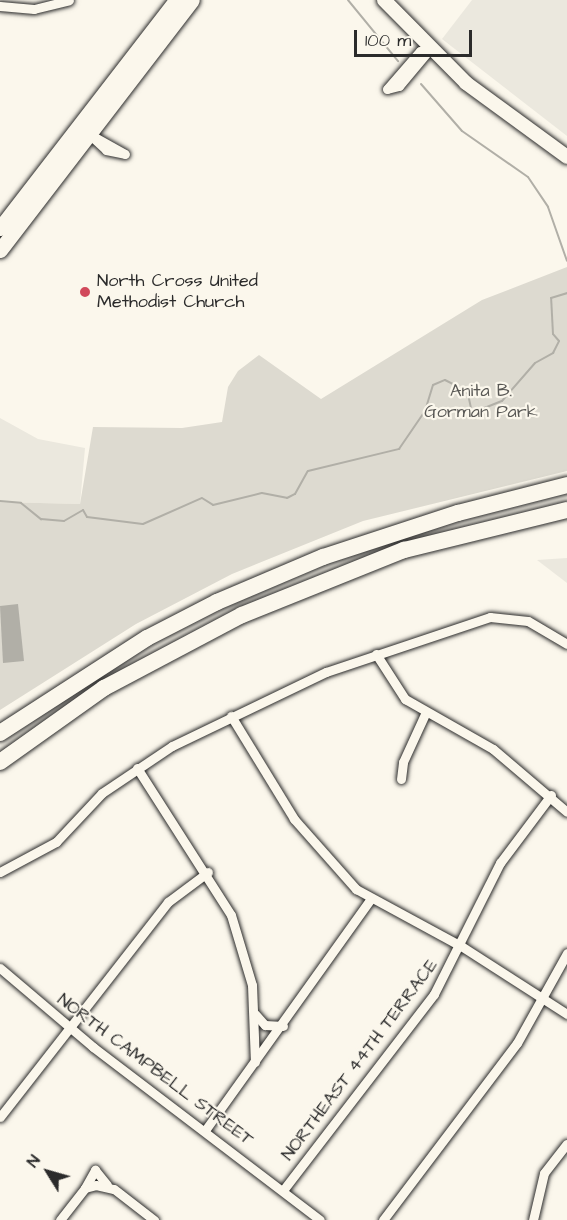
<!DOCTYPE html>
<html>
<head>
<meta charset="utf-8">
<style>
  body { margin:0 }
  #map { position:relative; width:567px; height:1220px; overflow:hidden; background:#fbf7ec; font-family:"Architects Daughter",sans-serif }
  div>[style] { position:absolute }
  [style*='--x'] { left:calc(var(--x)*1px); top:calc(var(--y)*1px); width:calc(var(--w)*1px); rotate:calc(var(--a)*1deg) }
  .built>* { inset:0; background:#ebe8de }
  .green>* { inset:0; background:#dddad0 }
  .water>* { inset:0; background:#b1afa7 }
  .stream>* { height:2px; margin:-1px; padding:0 1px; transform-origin:1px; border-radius:1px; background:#b1afa7 }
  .roads { filter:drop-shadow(0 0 2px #2b2b2b) drop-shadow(0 0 2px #2b2b2b) }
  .street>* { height:9px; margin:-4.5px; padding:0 4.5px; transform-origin:4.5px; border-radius:4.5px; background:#fbf7ec }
  .secondary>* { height:14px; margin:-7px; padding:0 7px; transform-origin:7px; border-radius:7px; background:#fbf7ec }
  .primary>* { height:15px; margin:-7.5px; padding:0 7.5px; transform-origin:7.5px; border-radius:7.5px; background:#fbf7ec }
  .highway>* { height:16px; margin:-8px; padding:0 8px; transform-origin:8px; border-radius:8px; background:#fbf7ec }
  .dots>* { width:16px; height:16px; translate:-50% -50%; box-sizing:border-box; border:3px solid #fbf7ec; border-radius:50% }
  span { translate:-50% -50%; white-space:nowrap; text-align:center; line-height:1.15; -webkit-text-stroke:4.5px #fbf7ec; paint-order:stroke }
  .poi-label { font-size:18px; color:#2b2b2b }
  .left { translate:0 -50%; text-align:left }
  .park-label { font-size:18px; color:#585754 }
  .street-label { font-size:18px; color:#2b2b2b }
  .north { position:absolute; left:18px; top:1142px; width:60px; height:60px; -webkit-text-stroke:4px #fbf7ec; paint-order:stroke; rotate:307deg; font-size:16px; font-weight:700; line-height:24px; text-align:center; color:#2b2b2b }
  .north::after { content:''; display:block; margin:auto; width:21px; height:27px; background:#2b2b2b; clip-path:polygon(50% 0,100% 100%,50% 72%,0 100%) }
  .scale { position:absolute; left:354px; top:30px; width:118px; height:27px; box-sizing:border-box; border:3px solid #2b2b2b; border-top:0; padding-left:8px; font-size:18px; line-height:21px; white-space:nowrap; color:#2b2b2b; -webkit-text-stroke:4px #fbf7ec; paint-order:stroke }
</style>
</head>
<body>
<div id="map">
  <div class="built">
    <i style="clip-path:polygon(472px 0,567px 0,567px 136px,442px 39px)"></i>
    <i style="clip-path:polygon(0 418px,38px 439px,85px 448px,80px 504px,0 502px)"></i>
    <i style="clip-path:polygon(567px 558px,567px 583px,537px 560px)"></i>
  </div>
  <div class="green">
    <i style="clip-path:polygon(567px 267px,567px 471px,363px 521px,232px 574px,136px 624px,0 710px,0 502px,80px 504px,93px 427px,182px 428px,222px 422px,228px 387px,238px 371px,259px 355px,321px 399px,482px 300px)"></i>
  </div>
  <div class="water">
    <i style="clip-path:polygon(18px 604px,24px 661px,3px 663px,0 606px)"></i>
  </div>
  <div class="stream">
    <i style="--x:348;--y:0;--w:79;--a:50.7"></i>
    <i style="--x:421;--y:84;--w:62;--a:48.9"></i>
    <i style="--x:462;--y:131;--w:80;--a:34.9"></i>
    <i style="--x:528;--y:177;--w:36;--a:56"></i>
    <i style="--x:548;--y:207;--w:57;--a:70.6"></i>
    <i style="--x:0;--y:501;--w:21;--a:5"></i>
    <i style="--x:21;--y:503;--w:26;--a:39"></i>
    <i style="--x:41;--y:519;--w:23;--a:5"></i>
    <i style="--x:64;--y:521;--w:22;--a:-30"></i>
    <i style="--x:83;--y:510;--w:8;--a:60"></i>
    <i style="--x:87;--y:517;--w:56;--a:7.1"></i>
    <i style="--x:143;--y:524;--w:64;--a:-23.8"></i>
    <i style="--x:202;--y:498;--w:13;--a:32"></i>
    <i style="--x:213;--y:505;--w:50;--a:-13.8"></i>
    <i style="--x:262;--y:493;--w:25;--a:11"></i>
    <i style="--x:287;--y:498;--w:9;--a:-27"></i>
    <i style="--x:295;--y:494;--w:26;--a:-61"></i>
    <i style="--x:308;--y:471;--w:94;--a:-13.6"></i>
    <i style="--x:399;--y:449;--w:46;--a:-55.6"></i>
    <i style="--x:425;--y:411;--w:27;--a:-73"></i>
    <i style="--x:433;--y:385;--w:13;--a:-23"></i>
    <i style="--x:445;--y:380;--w:13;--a:27"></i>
    <i style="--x:457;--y:386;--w:14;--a:36"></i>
    <i style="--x:468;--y:394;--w:19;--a:78"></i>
    <i style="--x:472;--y:413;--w:32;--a:-22"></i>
    <i style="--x:502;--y:401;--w:50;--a:-49"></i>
    <i style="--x:535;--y:363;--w:21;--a:-29"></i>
    <i style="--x:553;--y:353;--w:13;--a:-63"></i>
    <i style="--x:559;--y:341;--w:9;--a:-131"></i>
    <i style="--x:553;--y:334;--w:36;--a:-93"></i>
    <i style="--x:551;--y:298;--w:17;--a:-17"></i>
  </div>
  <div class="roads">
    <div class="street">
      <i style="--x:0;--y:6;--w:34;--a:5"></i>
      <i style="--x:34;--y:9;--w:36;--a:-14"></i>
      <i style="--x:429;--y:50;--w:47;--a:129.8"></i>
      <i style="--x:399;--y:86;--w:12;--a:166"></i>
      <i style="--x:387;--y:89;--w:50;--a:-49"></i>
      <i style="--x:420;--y:51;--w:9;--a:-6"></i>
      <i style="--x:88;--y:133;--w:25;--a:43"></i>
      <i style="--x:106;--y:150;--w:19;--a:12"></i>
      <i style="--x:89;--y:134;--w:41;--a:29.1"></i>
      <i style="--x:376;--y:654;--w:54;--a:57.2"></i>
      <i style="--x:405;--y:699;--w:101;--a:29.6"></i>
      <i style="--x:493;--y:749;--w:97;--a:40.4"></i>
      <i style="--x:231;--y:716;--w:121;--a:58.5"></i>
      <i style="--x:294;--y:819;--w:94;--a:48.5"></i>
      <i style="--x:356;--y:889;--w:119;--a:28.5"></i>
      <i style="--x:461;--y:946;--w:126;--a:32.7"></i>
      <i style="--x:137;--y:768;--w:174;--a:57.4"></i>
      <i style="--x:231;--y:915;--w:73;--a:73.3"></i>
      <i style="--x:252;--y:985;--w:77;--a:87.8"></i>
      <i style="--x:401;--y:779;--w:17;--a:-83"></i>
      <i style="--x:403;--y:762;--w:53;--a:-65.4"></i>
      <i style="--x:0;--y:872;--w:64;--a:-28.2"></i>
      <i style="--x:56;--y:842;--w:67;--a:-46.8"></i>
      <i style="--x:102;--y:793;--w:84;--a:-33.9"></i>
      <i style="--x:172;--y:746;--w:171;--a:-25.7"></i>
      <i style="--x:326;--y:672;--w:173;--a:-18.5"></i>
      <i style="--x:490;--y:617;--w:38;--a:6"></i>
      <i style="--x:528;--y:621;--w:45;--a:30.5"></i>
      <i style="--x:0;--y:968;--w:122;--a:40.3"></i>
      <i style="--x:93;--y:1047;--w:285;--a:37.3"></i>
      <i style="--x:255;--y:1014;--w:15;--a:48"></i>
      <i style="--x:265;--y:1025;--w:18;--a:3"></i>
      <i style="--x:0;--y:1117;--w:273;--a:-52"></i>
      <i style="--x:168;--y:902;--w:50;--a:-36.9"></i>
      <i style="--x:206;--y:1129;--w:282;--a:-54.4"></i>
      <i style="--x:85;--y:1188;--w:21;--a:-61"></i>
      <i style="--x:95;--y:1170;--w:19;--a:51"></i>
      <i style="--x:284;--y:1189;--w:246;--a:-52.4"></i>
      <i style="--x:434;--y:994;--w:147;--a:-63.3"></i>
      <i style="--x:500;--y:863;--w:85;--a:-53.1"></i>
      <i style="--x:60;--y:1220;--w:41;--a:-52"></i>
      <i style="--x:85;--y:1188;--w:11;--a:-15"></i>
      <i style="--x:96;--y:1185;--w:18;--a:13"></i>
      <i style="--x:114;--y:1189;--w:51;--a:37.8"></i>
      <i style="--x:383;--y:1220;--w:222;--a:-52.9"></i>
      <i style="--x:517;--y:1043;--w:103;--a:-60.9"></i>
      <i style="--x:533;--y:1220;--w:48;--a:-76.8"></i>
      <i style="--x:544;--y:1173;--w:37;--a:-52"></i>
    </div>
    <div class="secondary">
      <i style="--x:384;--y:0;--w:117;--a:45.3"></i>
      <i style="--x:466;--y:83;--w:125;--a:36.2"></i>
    </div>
    <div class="primary">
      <i style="--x:0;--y:228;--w:288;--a:-52.3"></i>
      <i style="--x:0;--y:250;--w:315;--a:-52.5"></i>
    </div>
    <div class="highway">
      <i style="--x:0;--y:733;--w:175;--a:-32.9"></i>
      <i style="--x:147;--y:638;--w:79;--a:-27.2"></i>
      <i style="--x:217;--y:602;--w:115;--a:-23"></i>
      <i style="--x:323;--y:557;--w:142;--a:-18.1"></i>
      <i style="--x:458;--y:513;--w:113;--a:-14.4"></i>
      <i style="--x:0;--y:762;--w:128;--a:-35.4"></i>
      <i style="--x:104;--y:688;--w:156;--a:-27.9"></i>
      <i style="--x:242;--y:615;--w:175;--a:-21.9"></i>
      <i style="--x:404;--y:550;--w:168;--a:-13.8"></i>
    </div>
  </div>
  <div class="dots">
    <i style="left:85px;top:292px;background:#d1495b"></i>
  </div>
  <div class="poi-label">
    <span class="left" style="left:97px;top:292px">North Cross United<br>Methodist Church</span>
  </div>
  <div class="park-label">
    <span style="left:481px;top:402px">Anita B.<br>Gorman Park</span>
  </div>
  <div class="street-label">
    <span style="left:360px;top:1060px;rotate:-53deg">NORTHEAST 44TH TERRACE</span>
    <span style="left:155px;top:1070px;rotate:37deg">NORTH CAMPBELL STREET</span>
  </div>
  <div class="north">N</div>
  <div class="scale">100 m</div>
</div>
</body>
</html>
